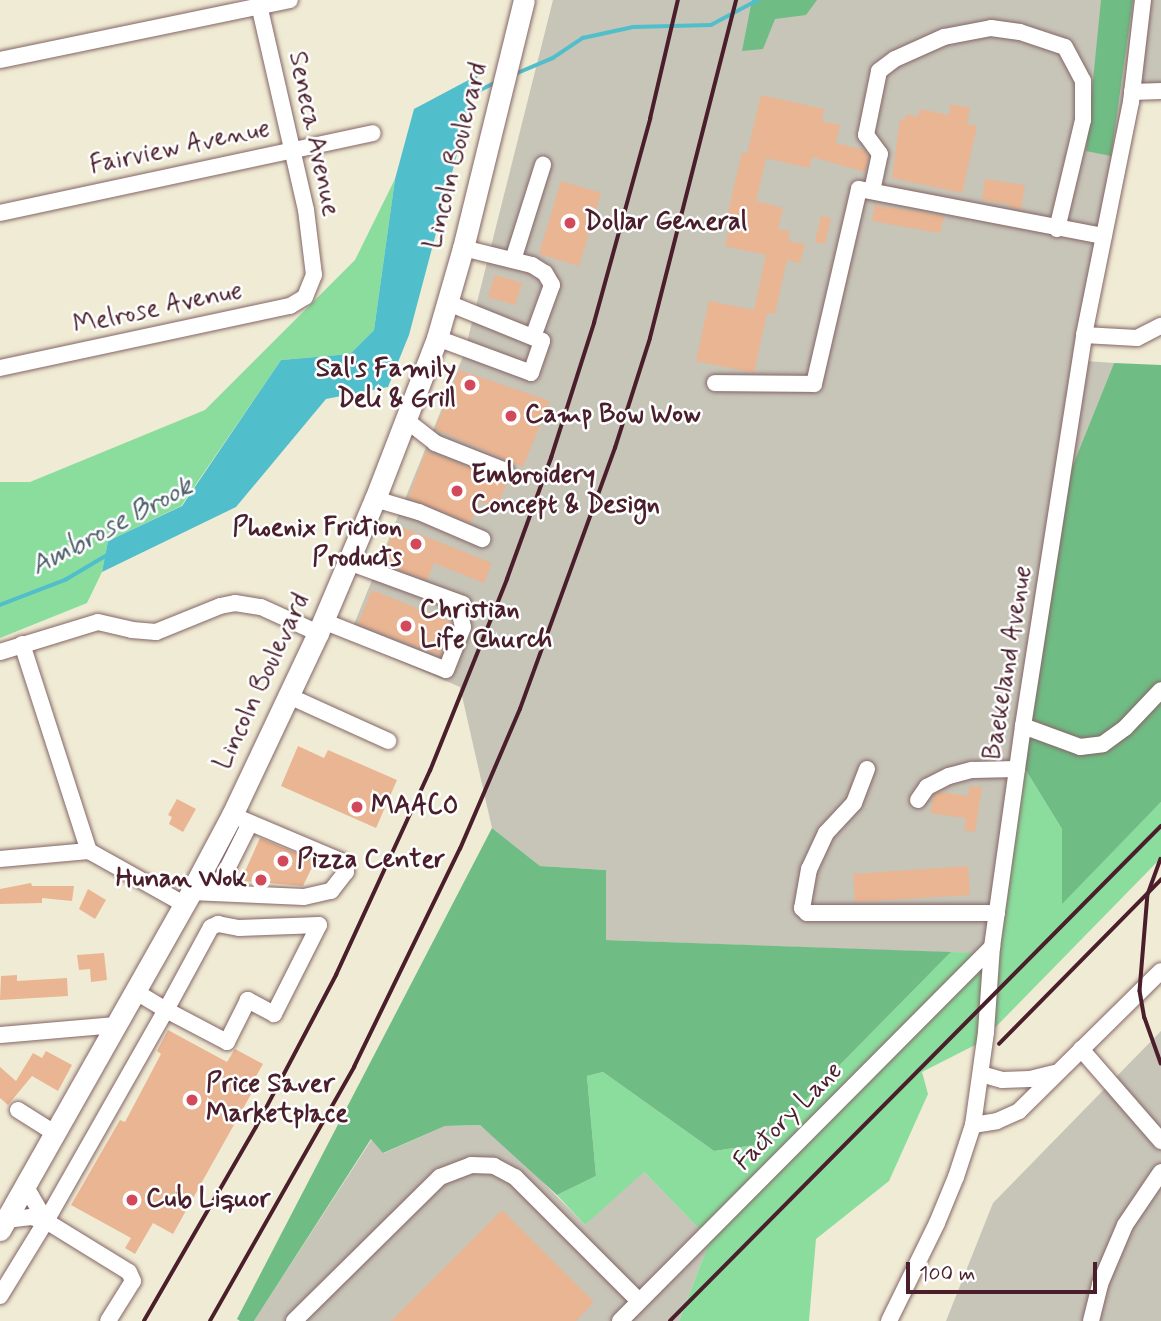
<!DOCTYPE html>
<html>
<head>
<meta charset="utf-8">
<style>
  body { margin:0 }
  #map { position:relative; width:1161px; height:1321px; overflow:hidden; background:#f0ebd4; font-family:Mynerve,sans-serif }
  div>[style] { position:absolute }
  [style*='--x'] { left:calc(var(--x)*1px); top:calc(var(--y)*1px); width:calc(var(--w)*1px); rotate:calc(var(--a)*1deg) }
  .industrial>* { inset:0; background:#c7c4b8 }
  .green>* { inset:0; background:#8bdd9e }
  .forest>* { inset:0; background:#70bc85 }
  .water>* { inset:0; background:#51becb }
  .stream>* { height:3.5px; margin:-1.75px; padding:0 1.75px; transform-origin:1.75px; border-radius:1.75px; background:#51becb }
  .building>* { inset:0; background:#eab592 }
  .roads { filter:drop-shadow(0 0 2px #846666) drop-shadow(0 0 2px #846666) }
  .minor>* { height:16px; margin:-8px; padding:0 8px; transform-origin:8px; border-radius:8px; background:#fff }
  .major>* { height:21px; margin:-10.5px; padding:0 10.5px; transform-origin:10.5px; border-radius:10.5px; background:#fff }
  .rail>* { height:3.5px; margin:-1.75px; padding:0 1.75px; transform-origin:1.75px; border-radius:1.75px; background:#4a1f2b }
  .dots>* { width:19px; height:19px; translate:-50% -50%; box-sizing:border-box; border:4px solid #fff; border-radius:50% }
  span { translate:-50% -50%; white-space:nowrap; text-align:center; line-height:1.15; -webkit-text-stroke:5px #fff; paint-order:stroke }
  .street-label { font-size:26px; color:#4a1f2b }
  .poi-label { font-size:26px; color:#4a1f2b; font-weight:700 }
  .left { translate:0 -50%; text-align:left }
  .right { translate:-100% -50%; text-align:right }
  .water-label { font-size:28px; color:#4d5f6b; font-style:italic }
  .scale { position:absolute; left:906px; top:1262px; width:191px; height:32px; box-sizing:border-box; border:4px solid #4a1f2b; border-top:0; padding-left:9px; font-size:21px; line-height:24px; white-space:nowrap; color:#4a1f2b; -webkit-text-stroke:5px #fff; paint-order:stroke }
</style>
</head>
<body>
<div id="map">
  <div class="industrial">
    <i style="clip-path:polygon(553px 0,1161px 0,1161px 96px,1135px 96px,1085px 361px,1114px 363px,1048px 527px,994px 954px,606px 940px,606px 870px,540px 866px,492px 828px,460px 687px,348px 639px,464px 354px)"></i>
    <i style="clip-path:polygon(1161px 1031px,1161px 1321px,946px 1321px,993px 1203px)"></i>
    <i style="clip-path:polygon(480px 1125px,522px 1161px,585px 1225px,643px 1171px,710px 1240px,679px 1321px,254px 1321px,372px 1139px,384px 1153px,445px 1126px)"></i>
  </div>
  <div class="green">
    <i style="clip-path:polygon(395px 179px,374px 330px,350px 354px,281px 360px,181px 506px,108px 541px,102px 572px,87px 603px,0 638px,0 482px,30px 482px,205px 410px,355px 260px)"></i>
    <i style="clip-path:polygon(1022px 764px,1062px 829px,1062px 903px,1161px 802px,1161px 858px,981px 1042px,922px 1072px,928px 1094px,889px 1181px,816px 1239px,809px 1321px,679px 1321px,710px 1240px,644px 1172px,585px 1225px,557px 1195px,596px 1176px,587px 1076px,603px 1072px,714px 1151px,762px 1144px,951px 952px,994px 954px)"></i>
  </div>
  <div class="forest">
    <i style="clip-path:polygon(752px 0,817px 0,806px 15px,775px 19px,763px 49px,742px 51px)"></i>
    <i style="clip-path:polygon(1101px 0,1133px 0,1111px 156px,1086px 151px)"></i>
    <i style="clip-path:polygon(1114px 363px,1161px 365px,1161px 802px,1062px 904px,1062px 829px,1022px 764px,1048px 527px)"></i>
    <i style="clip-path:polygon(492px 828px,540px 866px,606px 870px,606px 940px,951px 952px,762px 1144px,714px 1151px,603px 1072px,587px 1076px,596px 1176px,557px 1195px,480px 1125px,445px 1126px,383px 1153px,371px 1139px,254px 1321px,240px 1321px,237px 1319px)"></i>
  </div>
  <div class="water">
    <i style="clip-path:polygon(478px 75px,409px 335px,388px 387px,326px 399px,236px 507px,102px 572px,108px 541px,182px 506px,281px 360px,350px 354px,374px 330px,395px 179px,414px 109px)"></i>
  </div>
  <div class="stream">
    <i style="--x:515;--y:74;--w:41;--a:-22.8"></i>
    <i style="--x:553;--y:58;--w:36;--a:-34"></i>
    <i style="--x:583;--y:38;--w:51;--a:-12.4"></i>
    <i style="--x:633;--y:27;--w:78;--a:-1.5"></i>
    <i style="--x:711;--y:25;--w:53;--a:-28"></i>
    <i style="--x:470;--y:95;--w:28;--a:-26"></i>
    <i style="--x:0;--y:605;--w:70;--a:-21"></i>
    <i style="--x:65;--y:580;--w:51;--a:-30.6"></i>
  </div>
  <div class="building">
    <i style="clip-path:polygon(761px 95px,824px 109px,822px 121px,840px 125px,836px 143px,864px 150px,869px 156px,865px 172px,812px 157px,809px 168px,766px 158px,756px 201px,783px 208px,778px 229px,790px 231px,788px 241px,805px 244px,800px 263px,787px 260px,775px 314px,767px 313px,754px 373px,696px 361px,709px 301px,754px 310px,766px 255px,725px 246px,732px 218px,727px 217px,742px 152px,747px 154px)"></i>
    <i style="clip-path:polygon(951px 104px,970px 108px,967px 124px,977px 126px,962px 193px,892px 178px,900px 119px,905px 120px,907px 114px,918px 117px,920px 109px,949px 115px)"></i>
    <i style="clip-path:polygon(985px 179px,1025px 185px,1021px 209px,1009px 207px,1009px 204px,982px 200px)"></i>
    <i style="clip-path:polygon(561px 181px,601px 193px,579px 266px,539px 254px)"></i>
    <i style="clip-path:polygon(875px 205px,944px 216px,940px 233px,872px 221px)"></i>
    <i style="clip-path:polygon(821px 216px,831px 218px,825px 244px,815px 242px)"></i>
    <i style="clip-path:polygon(495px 275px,522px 283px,515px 305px,488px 297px)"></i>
    <i style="clip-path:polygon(459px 370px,550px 401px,523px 467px,435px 429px)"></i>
    <i style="clip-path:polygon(426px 451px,507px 482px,497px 507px,479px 501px,471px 523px,408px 498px)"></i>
    <i style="clip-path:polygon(396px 525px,492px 563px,484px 583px,434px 563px,427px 580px,381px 563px)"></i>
    <i style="clip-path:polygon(372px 590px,451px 622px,440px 656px,358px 624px)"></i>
    <i style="clip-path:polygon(298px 746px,324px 758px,328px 750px,397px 780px,376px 828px,281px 786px)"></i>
    <i style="clip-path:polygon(970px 786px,982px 787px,975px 832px,964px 830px,966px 818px,930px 813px,934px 795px,941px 792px,968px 796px)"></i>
    <i style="clip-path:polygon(177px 799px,196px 809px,183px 832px,169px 824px,172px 817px,168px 815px)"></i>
    <i style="clip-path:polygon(260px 838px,315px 861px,303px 886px,244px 881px,242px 878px)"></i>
    <i style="clip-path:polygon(968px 866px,970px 895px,855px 902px,853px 874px)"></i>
    <i style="clip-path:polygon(31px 883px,32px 886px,74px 886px,72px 901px,42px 898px,42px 903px,0 904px,0 889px)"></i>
    <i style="clip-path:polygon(88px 889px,106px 900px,95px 919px,79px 909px)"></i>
    <i style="clip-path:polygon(104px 953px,107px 980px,91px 982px,90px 969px,79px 970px,77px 955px)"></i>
    <i style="clip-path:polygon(17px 975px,17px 981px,67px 978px,68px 996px,0 1000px,1px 976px)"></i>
    <i style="clip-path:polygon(168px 1030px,227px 1062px,235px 1049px,263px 1064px,255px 1078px,259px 1080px,173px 1234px,153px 1223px,135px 1254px,125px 1248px,131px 1238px,71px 1205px,120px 1120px,125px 1122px,161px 1054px,157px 1051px)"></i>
    <i style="clip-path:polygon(46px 1051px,72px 1065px,58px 1091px,32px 1076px,8px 1105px,0 1098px,0 1067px,16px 1081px,33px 1053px,42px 1058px)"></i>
    <i style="clip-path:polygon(502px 1210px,594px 1302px,576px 1321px,391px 1321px)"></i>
  </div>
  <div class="roads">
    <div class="minor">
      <i style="--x:0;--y:60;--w:296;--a:-11.7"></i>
      <i style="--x:1132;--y:92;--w:29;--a:-2"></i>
      <i style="--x:872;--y:191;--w:38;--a:-78"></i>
      <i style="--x:880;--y:154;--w:24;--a:-126"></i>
      <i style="--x:866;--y:135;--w:65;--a:-78.5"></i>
      <i style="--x:879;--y:71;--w:20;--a:-37"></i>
      <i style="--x:895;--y:59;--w:54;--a:-24.2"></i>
      <i style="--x:944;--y:37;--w:48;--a:-10.8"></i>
      <i style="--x:991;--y:28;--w:29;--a:8"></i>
      <i style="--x:1020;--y:32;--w:47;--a:18.4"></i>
      <i style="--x:1065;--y:47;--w:38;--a:62"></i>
      <i style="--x:1083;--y:81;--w:39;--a:90"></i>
      <i style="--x:1083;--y:120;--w:112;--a:103.4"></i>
      <i style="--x:0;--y:213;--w:381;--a:-12.1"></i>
      <i style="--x:463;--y:248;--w:71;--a:13.8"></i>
      <i style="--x:532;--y:265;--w:15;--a:32"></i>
      <i style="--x:545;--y:273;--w:14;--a:60"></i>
      <i style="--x:552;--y:285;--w:55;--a:110.1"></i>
      <i style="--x:513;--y:260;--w:100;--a:-72.5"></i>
      <i style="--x:1084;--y:335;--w:53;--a:3.2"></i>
      <i style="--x:1137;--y:338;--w:27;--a:-27"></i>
      <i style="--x:437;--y:338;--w:100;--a:20.4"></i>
      <i style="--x:531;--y:373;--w:34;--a:-71"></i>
      <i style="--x:542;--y:341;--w:101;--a:-158"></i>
      <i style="--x:0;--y:368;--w:297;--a:-12.1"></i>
      <i style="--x:290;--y:306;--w:17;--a:-31"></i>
      <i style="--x:305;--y:297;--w:24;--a:-68"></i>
      <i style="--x:314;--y:275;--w:65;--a:-97"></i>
      <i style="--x:306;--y:210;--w:215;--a:-102.9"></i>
      <i style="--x:715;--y:383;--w:99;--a:0.6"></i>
      <i style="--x:814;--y:384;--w:200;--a:-77"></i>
      <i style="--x:859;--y:189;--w:249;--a:10.9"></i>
      <i style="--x:406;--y:420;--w:37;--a:38"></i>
      <i style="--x:435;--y:443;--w:76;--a:21.5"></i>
      <i style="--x:375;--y:499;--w:46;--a:16.5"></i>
      <i style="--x:419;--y:512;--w:69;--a:23.2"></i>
      <i style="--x:323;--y:621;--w:132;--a:21.7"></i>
      <i style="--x:446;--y:670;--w:46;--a:-68.4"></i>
      <i style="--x:463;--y:627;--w:13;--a:-103"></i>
      <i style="--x:460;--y:614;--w:10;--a:-73"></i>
      <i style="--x:463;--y:604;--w:122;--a:-159.9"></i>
      <i style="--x:22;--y:644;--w:218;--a:72.1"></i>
      <i style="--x:89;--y:851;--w:109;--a:29.2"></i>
      <i style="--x:0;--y:652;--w:102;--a:-17"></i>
      <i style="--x:98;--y:622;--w:35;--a:13"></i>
      <i style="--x:132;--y:630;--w:24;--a:5"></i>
      <i style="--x:156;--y:632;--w:69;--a:-22.1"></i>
      <i style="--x:220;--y:606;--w:15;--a:-11"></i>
      <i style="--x:235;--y:603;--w:26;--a:9"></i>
      <i style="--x:261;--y:607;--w:63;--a:24.5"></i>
      <i style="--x:289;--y:696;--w:109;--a:24.4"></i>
      <i style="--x:1023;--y:726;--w:61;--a:20.2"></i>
      <i style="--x:1080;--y:747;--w:23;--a:-7"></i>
      <i style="--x:1103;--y:744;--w:27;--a:-36"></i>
      <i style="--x:1125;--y:728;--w:52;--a:-46.5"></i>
      <i style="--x:867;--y:769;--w:36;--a:111"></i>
      <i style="--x:854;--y:803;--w:41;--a:133"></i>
      <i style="--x:826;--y:833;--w:40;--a:115"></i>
      <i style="--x:809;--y:869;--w:40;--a:100"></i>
      <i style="--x:802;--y:908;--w:7;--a:45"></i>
      <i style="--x:807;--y:913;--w:190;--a:0"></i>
      <i style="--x:918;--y:800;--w:16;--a:-55"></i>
      <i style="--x:927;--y:787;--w:25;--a:-27"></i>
      <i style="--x:949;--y:776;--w:24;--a:-15"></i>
      <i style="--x:972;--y:770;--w:45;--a:-1.3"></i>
      <i style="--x:0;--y:859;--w:89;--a:-5.1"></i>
      <i style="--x:191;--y:892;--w:113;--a:2.5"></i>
      <i style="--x:304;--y:897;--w:28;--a:-13"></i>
      <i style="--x:331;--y:891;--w:24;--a:-52"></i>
      <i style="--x:346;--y:872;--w:6;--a:-90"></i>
      <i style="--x:346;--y:866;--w:7;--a:-135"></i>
      <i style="--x:341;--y:861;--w:118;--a:-157.1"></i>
      <i style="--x:215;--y:893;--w:78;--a:-63.4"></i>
      <i style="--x:0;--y:1035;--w:117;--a:-4.9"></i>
      <i style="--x:1081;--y:1049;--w:122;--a:49"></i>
      <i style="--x:981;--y:1074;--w:22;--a:16"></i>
      <i style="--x:1002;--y:1080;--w:28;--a:-2"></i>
      <i style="--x:1030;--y:1079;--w:25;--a:-14"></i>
      <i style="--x:18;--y:1110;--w:45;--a:32.3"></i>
      <i style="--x:973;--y:1125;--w:24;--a:-9"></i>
      <i style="--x:997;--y:1121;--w:24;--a:-24"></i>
      <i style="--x:1019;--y:1111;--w:199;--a:-44.6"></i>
      <i style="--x:26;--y:1187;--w:39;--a:60"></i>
      <i style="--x:6;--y:1220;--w:25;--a:-7"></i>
      <i style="--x:31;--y:1217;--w:16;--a:15"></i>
      <i style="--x:46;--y:1221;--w:97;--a:31.6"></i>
      <i style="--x:129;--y:1272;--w:10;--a:66"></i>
      <i style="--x:133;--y:1281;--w:47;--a:122"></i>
      <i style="--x:0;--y:1296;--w:88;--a:-58.5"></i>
      <i style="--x:46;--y:1221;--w:243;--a:-60.4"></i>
      <i style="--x:166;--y:1010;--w:94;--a:-61.5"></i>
      <i style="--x:211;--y:927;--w:8;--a:-23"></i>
      <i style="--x:218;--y:924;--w:21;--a:11"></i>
      <i style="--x:239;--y:928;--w:80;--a:-2.1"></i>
      <i style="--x:319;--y:925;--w:100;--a:116.8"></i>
      <i style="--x:274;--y:1014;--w:30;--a:-152"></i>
      <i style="--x:248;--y:1000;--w:47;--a:116.6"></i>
      <i style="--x:227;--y:1042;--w:69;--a:-152.3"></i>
      <i style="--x:166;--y:1010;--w:35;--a:-149"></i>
      <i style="--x:294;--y:1321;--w:205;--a:-44.6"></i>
      <i style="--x:440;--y:1177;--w:33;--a:-21"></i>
      <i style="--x:471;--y:1165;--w:23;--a:2"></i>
      <i style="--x:494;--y:1166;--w:24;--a:28"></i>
      <i style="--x:515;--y:1177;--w:175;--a:45"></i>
      <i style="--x:620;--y:1321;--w:528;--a:-45.15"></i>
      <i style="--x:889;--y:1321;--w:109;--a:-63.9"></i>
      <i style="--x:937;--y:1223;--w:50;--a:-67.6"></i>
      <i style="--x:956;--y:1177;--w:55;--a:-71.9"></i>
      <i style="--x:973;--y:1125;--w:94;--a:-82"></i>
      <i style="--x:986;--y:1032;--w:85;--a:-86"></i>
      <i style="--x:992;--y:947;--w:223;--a:-82"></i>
      <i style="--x:1023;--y:726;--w:396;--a:-81.1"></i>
      <i style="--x:1084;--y:335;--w:238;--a:-78.6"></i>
      <i style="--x:1131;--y:102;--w:103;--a:-83.3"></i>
      <i style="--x:1091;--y:1321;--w:38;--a:-76"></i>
      <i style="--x:1100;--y:1284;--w:64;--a:-67"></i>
      <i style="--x:1125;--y:1225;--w:64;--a:-55.8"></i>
    </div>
    <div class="major">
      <i style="--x:0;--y:1230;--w:388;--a:-60.5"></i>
      <i style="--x:191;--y:892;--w:87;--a:-62"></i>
      <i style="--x:232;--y:815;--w:201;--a:-64.7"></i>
      <i style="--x:318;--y:633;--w:146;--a:-67"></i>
      <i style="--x:375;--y:499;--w:173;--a:-68.9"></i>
      <i style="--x:437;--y:338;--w:94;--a:-73.9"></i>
      <i style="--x:463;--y:248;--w:255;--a:-76.2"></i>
    </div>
  </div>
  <div class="rail">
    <i style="--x:1161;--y:859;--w:37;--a:110"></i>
    <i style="--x:1148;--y:894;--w:97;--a:94.7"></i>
    <i style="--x:1140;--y:991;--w:27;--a:80"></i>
    <i style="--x:1145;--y:1018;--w:48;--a:70.4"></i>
    <i style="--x:999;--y:1044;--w:231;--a:-45.4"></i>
    <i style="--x:144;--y:1321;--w:224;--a:-60"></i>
    <i style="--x:256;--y:1127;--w:172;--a:-62.2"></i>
    <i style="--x:336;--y:975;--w:225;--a:-65.3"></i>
    <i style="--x:430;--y:771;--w:207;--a:-68.1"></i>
    <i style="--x:507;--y:579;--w:129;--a:-70"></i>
    <i style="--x:551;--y:458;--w:142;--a:-72.3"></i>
    <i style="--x:594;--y:323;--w:212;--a:-74.6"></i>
    <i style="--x:650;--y:119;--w:122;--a:-76.8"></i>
    <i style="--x:210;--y:1321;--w:292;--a:-60.4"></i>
    <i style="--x:354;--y:1067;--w:242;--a:-64.1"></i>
    <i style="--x:460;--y:849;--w:152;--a:-66.8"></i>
    <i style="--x:520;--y:709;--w:278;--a:-70"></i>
    <i style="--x:615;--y:448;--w:115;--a:-72.3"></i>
    <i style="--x:650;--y:338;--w:349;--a:-75.7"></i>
    <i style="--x:670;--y:1321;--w:697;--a:-45.23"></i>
  </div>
  <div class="dots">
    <i style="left:570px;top:223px;background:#d1495b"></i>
    <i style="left:470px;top:385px;background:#d1495b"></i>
    <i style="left:511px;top:416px;background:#d1495b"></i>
    <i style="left:457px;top:491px;background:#d1495b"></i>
    <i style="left:416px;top:544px;background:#d1495b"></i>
    <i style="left:406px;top:626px;background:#d1495b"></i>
    <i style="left:357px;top:807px;background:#d1495b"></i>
    <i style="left:283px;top:861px;background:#d1495b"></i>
    <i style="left:261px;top:880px;background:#d1495b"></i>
    <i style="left:192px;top:1100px;background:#d1495b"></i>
    <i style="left:132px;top:1200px;background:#d1495b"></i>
  </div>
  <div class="street-label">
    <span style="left:313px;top:134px;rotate:78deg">Seneca Avenue</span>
    <span style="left:180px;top:148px;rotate:-12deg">Fairview Avenue</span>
    <span style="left:457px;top:156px;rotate:-76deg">Lincoln Boulevard</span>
    <span style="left:158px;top:309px;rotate:-12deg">Melrose Avenue</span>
    <span style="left:1009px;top:663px;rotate:-81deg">Baekeland Avenue</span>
    <span style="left:263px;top:682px;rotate:-65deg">Lincoln Boulevard</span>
    <span style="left:789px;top:1117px;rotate:-45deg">Factory Lane</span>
  </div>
  <div class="poi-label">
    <span class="left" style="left:584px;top:223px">Dollar General</span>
    <span class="right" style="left:456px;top:385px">Sal's Family<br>Deli &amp; Grill</span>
    <span class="left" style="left:525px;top:416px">Camp Bow Wow</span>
    <span class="left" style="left:471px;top:491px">Embroidery<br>Concept &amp; Design</span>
    <span class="right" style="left:402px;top:544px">Phoenix Friction<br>Products</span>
    <span class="left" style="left:420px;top:626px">Christian<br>Life Church</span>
    <span class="left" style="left:371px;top:807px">MAACO</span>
    <span class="left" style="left:297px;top:861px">Pizza Center</span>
    <span class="right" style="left:247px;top:880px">Hunan Wok</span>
    <span class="left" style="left:206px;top:1100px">Price Saver<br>Marketplace</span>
    <span class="left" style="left:146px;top:1200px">Cub Liquor</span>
  </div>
  <div class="water-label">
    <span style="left:112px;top:527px;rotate:-28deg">Ambrose Brook</span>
  </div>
  <div class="scale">100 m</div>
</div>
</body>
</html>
